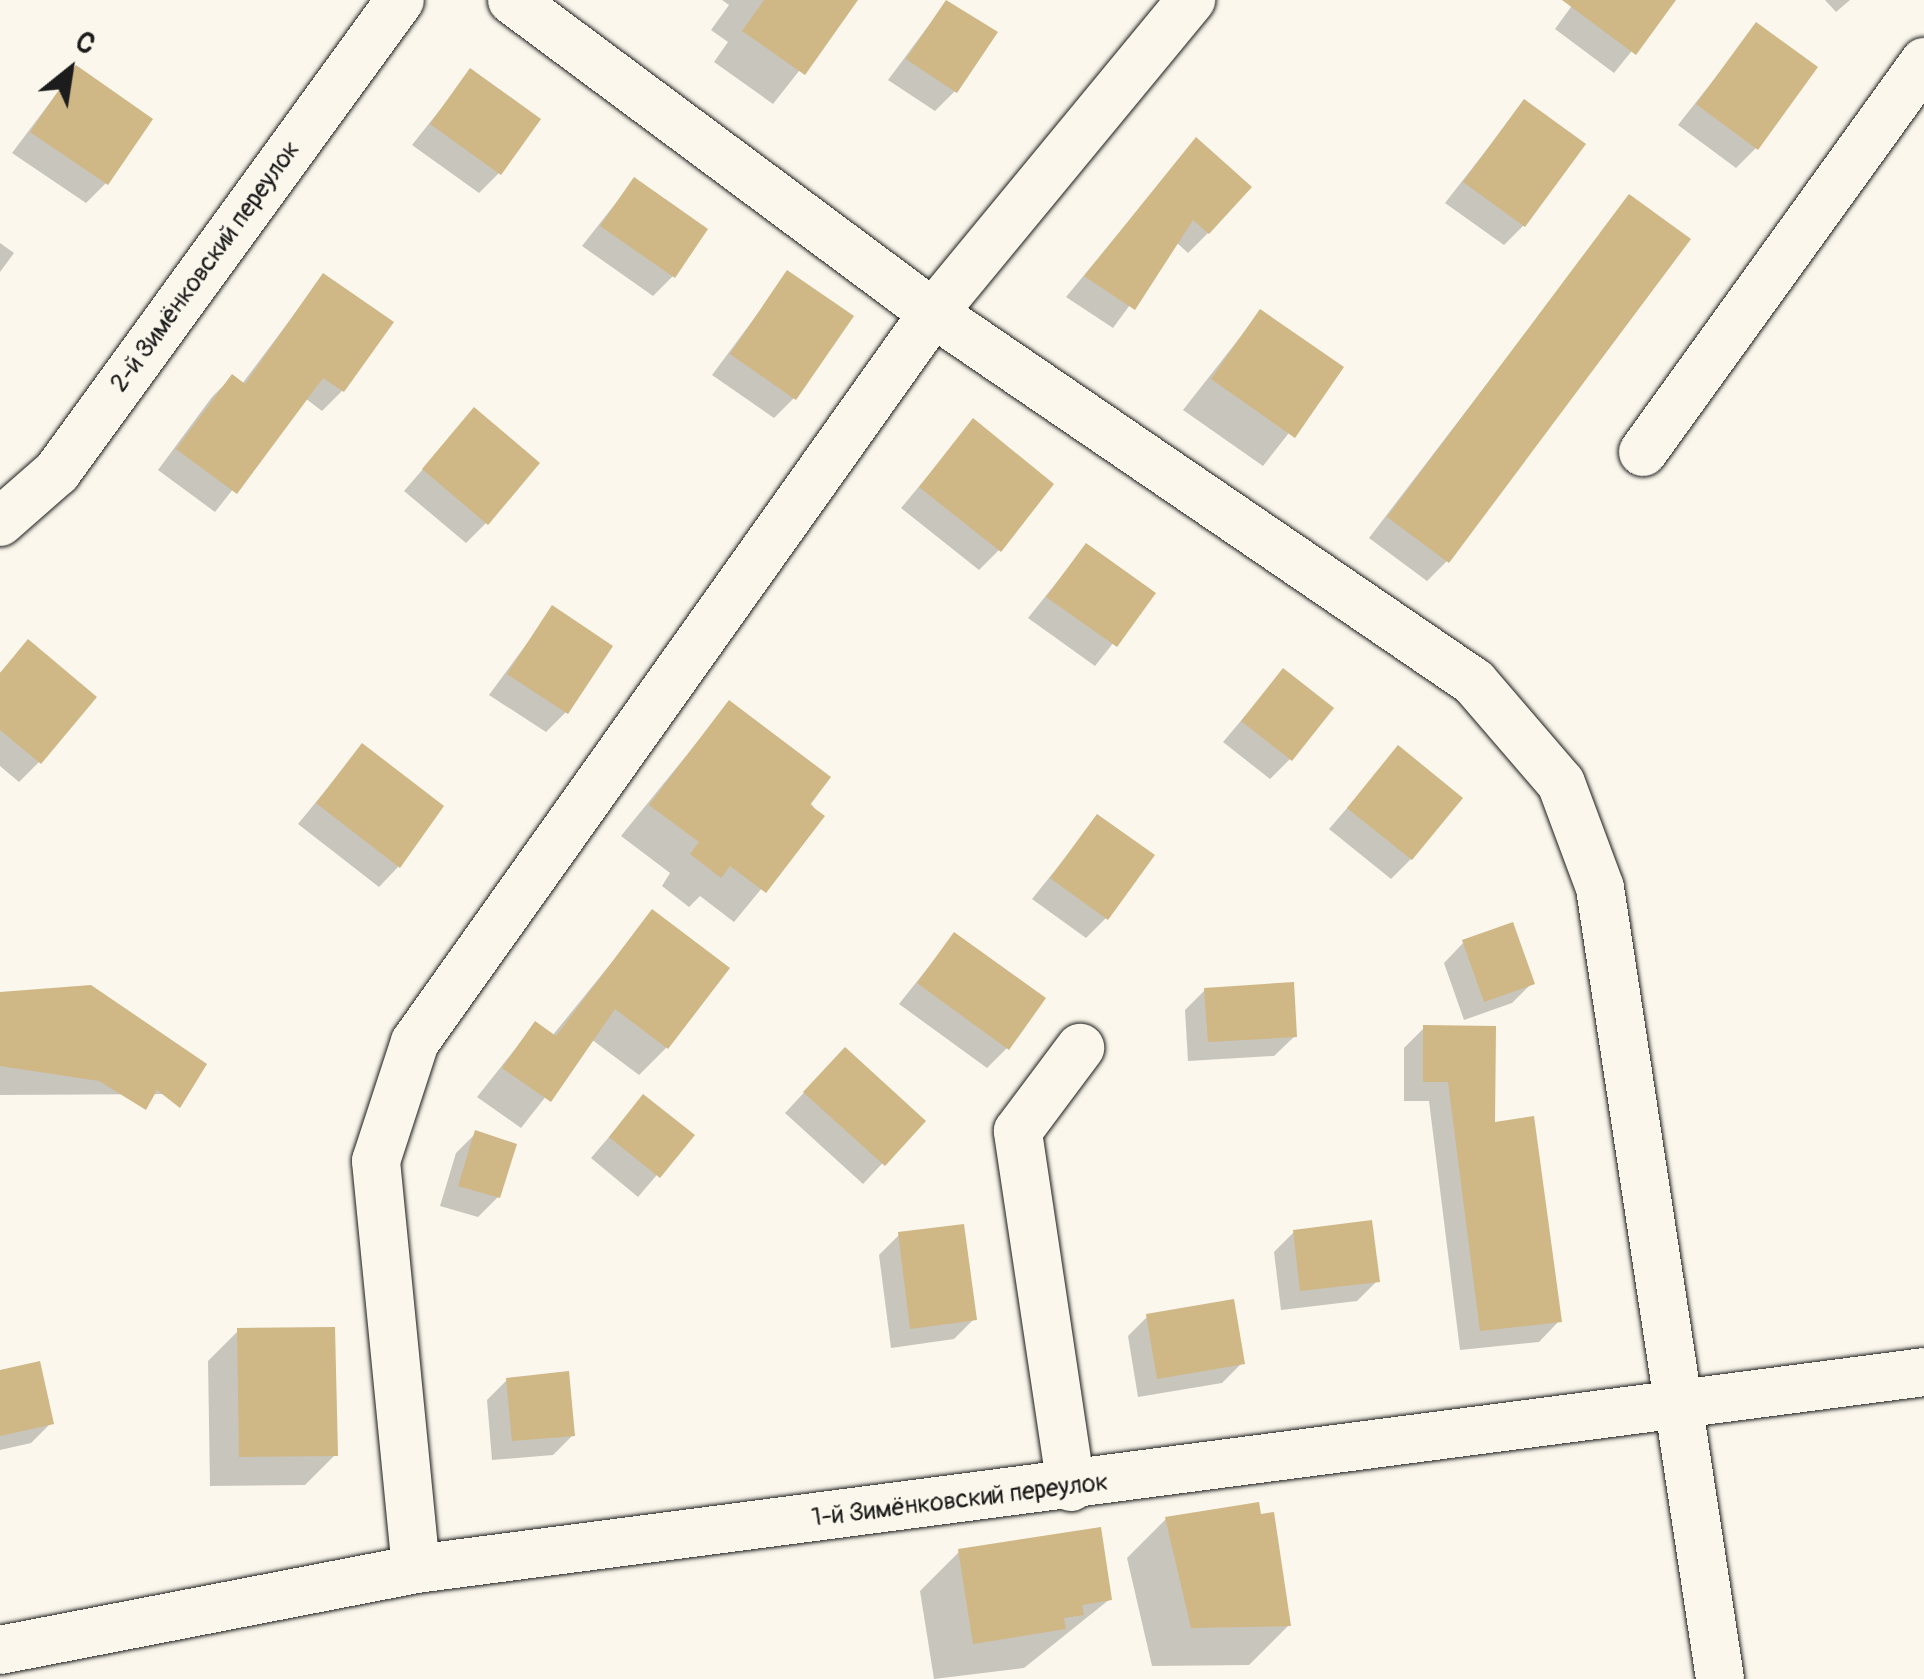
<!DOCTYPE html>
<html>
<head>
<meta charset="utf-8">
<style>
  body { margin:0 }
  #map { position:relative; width:1924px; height:1679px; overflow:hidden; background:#fbf7ec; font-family:Pangolin,sans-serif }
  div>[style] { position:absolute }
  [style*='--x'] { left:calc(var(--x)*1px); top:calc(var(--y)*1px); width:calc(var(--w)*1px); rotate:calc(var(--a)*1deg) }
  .shadow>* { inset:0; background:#0003 }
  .building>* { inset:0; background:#cfb786 }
  .roads { filter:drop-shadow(0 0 2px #1c1c1c) drop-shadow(0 0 2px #1c1c1c) }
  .minor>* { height:48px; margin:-24px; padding:0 24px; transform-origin:24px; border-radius:24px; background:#fbf7ec }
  span { translate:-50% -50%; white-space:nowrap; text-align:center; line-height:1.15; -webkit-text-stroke:8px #fbf7ec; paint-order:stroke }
  .street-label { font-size:25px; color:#1c1c1c }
  .north { position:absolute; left:20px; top:20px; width:100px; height:100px; -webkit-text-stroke:8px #fbf7ec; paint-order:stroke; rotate:30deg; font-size:28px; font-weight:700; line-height:40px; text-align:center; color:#1c1c1c }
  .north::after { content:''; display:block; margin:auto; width:35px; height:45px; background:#1c1c1c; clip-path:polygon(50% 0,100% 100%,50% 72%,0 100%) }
</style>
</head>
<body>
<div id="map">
  <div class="shadow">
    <i style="clip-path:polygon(722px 0,855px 0,773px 104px,714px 62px,728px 42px,711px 30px,729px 5px)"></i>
    <i style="clip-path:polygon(1576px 0,1673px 0,1614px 73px,1555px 29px)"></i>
    <i style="clip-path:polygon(1825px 0,1850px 0,1836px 12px)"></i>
    <i style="clip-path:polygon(947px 1px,955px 91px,935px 111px,888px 80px)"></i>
    <i style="clip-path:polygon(1757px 25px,1756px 148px,1736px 168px,1678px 125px)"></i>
    <i style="clip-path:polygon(76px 68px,106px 183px,86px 203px,12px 153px)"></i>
    <i style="clip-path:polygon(470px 72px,499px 173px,479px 193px,412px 145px)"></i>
    <i style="clip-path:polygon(1524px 102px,1524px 225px,1504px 245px,1445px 203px)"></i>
    <i style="clip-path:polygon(1196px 140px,1208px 233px,1188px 253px,1176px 242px,1113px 328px,1066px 297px)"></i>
    <i style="clip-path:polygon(634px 180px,673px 276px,653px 296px,582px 246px)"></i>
    <i style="clip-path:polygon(1630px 197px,1447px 561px,1427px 581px,1369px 538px)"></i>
    <i style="clip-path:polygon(0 243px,14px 253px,0 272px)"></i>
    <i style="clip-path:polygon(788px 273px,794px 398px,774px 418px,712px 375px)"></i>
    <i style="clip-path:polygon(323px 276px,342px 391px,322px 411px,305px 398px,215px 512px,158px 470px,212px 397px,232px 377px,242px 384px)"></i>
    <i style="clip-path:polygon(1260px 312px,1340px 368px,1263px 466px,1183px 410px)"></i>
    <i style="clip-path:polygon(474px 410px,486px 523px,466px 543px,404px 491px)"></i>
    <i style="clip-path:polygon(973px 422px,999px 550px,979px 570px,901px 508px)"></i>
    <i style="clip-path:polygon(1086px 546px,1152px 594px,1095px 666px,1028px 618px)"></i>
    <i style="clip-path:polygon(553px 608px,566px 712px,546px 732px,489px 695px)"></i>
    <i style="clip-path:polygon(28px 643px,39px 762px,19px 782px,0 766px,0 673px)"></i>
    <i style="clip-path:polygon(1283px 671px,1290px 759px,1270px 779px,1223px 742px)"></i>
    <i style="clip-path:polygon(729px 703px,821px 816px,734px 922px,700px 896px,689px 907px,662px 886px,670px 873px,621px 836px)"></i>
    <i style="clip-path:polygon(362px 746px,398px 867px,379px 887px,298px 824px)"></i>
    <i style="clip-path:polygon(1398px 749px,1411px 859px,1391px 879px,1329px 829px)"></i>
    <i style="clip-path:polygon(1098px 817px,1106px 918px,1086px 938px,1032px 899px)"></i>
    <i style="clip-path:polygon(652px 913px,666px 1048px,639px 1075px,591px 1039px,521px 1128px,477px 1097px,535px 1024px,552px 1036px)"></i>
    <i style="clip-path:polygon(954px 935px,1007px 1048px,987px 1068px,899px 1004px)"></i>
    <i style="clip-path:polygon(1464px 942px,1532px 983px,1512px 1003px,1464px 1020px,1444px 963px)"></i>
    <i style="clip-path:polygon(1205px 990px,1295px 1036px,1274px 1056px,1188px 1061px,1185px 1010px)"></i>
    <i style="clip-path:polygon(0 994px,176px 1094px,0 1095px)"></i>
    <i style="clip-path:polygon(1424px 1028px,1492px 1124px,1559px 1321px,1539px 1342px,1460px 1350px,1429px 1101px,1404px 1101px,1404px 1048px)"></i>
    <i style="clip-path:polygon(825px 1070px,922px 1121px,863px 1184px,785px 1113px)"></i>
    <i style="clip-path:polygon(643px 1097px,691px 1135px,638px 1197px,591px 1158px)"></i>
    <i style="clip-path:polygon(476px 1133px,498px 1197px,478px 1217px,440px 1206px,456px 1153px)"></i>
    <i style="clip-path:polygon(1294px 1232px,1377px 1281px,1357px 1301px,1281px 1310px,1274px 1252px)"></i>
    <i style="clip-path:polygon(899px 1235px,974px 1319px,954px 1339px,891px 1348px,879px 1255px)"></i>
    <i style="clip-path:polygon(1148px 1316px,1242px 1363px,1222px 1383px,1138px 1397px,1128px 1336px)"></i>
    <i style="clip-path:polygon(238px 1331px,335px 1455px,305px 1485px,210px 1486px,208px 1361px)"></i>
    <i style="clip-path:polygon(0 1373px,51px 1423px,31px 1443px,0 1450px)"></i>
    <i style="clip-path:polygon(507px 1380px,573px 1435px,553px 1455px,492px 1460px,487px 1400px)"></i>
    <i style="clip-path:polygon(1166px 1519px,1289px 1625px,1249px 1665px,1152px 1666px,1127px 1558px)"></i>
    <i style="clip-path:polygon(959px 1552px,1110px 1599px,1024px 1668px,934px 1679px,920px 1591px)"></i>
  </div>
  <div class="building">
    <i style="clip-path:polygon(764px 0,858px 0,805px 75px,742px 31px)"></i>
    <i style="clip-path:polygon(946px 0,998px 32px,957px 93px,906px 59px)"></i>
    <i style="clip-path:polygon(1562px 0,1676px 0,1636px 55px)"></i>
    <i style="clip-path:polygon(1756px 22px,1818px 67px,1758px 150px,1696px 104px)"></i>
    <i style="clip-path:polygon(76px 65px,153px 119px,108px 185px,30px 132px)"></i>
    <i style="clip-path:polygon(470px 68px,541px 119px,501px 175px,430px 124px)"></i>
    <i style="clip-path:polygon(1524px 99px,1586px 144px,1525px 227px,1463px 182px)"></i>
    <i style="clip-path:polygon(1196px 137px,1252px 187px,1209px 234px,1193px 220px,1135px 310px,1084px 276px)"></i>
    <i style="clip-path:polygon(634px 177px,708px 229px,675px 278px,600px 226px)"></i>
    <i style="clip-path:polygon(1629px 194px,1691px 239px,1449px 563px,1387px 517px)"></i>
    <i style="clip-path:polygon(787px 270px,854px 316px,796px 400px,730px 354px)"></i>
    <i style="clip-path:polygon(323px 273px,394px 322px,344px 392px,323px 378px,237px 494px,176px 449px,232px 374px,245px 384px)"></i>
    <i style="clip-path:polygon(1260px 309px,1344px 367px,1295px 438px,1211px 379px)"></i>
    <i style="clip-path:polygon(474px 407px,540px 463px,488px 525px,422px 469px)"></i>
    <i style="clip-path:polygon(973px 418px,1054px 484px,1001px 552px,919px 487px)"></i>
    <i style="clip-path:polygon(1086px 543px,1156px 593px,1117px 647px,1046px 597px)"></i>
    <i style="clip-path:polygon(552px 605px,613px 646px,568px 714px,507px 674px)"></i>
    <i style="clip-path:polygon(28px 639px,97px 697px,41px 764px,0 730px,0 673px)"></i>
    <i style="clip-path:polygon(1283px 668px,1334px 708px,1292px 761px,1241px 721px)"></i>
    <i style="clip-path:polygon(729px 700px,831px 777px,810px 805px,825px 816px,766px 893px,730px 866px,721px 878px,690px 854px,699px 842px,649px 805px)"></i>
    <i style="clip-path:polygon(362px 743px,444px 806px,400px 868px,316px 803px)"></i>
    <i style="clip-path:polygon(1398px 745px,1463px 798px,1412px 860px,1347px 808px)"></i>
    <i style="clip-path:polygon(1097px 814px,1155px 855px,1108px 920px,1050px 878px)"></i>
    <i style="clip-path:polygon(652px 909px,730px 968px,668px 1049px,615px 1009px,551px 1102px,502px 1068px,535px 1021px,556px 1036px)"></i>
    <i style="clip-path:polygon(1513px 922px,1535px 984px,1484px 1002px,1462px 940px)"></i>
    <i style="clip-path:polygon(954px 932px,1046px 998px,1009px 1050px,917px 983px)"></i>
    <i style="clip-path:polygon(1294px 982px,1297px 1037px,1208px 1042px,1204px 988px)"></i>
    <i style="clip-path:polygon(91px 985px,207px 1064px,180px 1108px,157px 1090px,146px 1110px,99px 1081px,0 1066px,0 992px)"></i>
    <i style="clip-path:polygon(1423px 1025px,1496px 1026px,1495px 1122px,1534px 1116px,1562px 1322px,1480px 1331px,1448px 1082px,1423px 1082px)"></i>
    <i style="clip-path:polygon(845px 1047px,926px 1121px,885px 1166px,803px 1092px)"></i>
    <i style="clip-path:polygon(643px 1094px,695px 1135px,660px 1178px,609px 1137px)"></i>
    <i style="clip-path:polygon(475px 1130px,517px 1144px,500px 1198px,458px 1186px)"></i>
    <i style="clip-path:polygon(1372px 1220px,1380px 1282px,1300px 1291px,1293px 1230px)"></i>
    <i style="clip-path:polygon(964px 1224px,977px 1320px,910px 1329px,898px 1232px)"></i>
    <i style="clip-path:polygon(1234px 1299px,1245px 1364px,1157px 1379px,1146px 1314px)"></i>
    <i style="clip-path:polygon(335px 1327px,338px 1456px,239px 1457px,237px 1328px)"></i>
    <i style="clip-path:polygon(40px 1361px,54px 1424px,0 1436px,0 1370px)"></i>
    <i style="clip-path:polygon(569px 1371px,575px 1436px,512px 1441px,506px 1378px)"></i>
    <i style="clip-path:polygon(1259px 1502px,1261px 1514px,1274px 1512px,1291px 1626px,1191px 1628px,1165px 1517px)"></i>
    <i style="clip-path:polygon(1101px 1527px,1112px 1600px,1082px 1605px,1084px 1615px,1064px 1618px,1066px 1629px,973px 1644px,958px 1549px)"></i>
  </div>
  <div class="roads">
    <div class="minor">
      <i style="--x:512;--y:0;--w:525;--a:36.63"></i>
      <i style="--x:933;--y:313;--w:655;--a:34.3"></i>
      <i style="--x:1474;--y:682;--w:133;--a:49.3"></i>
      <i style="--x:1561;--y:783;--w:112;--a:69.6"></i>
      <i style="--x:1600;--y:888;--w:800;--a:81.37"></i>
      <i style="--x:1643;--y:452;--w:481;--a:-54.2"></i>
      <i style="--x:0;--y:522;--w:76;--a:-41.3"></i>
      <i style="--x:57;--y:472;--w:583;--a:-53.99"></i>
      <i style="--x:1071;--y:1487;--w:360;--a:-98.5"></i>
      <i style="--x:1018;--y:1131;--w:104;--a:-53.2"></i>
      <i style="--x:416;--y:1569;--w:410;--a:-95.6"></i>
      <i style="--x:376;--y:1161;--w:125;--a:-71.9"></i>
      <i style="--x:415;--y:1042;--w:894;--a:-54.6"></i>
      <i style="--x:933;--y:313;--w:406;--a:-50.5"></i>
      <i style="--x:0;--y:1650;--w:424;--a:-11"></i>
      <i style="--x:416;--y:1569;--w:1521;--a:-7.44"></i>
    </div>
  </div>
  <div class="street-label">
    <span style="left:206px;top:267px;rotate:-54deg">2-й Зимёнковский переулок</span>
    <span style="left:960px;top:1501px;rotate:-7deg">1-й Зимёнковский переулок</span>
  </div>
  <div class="north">С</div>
</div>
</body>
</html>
